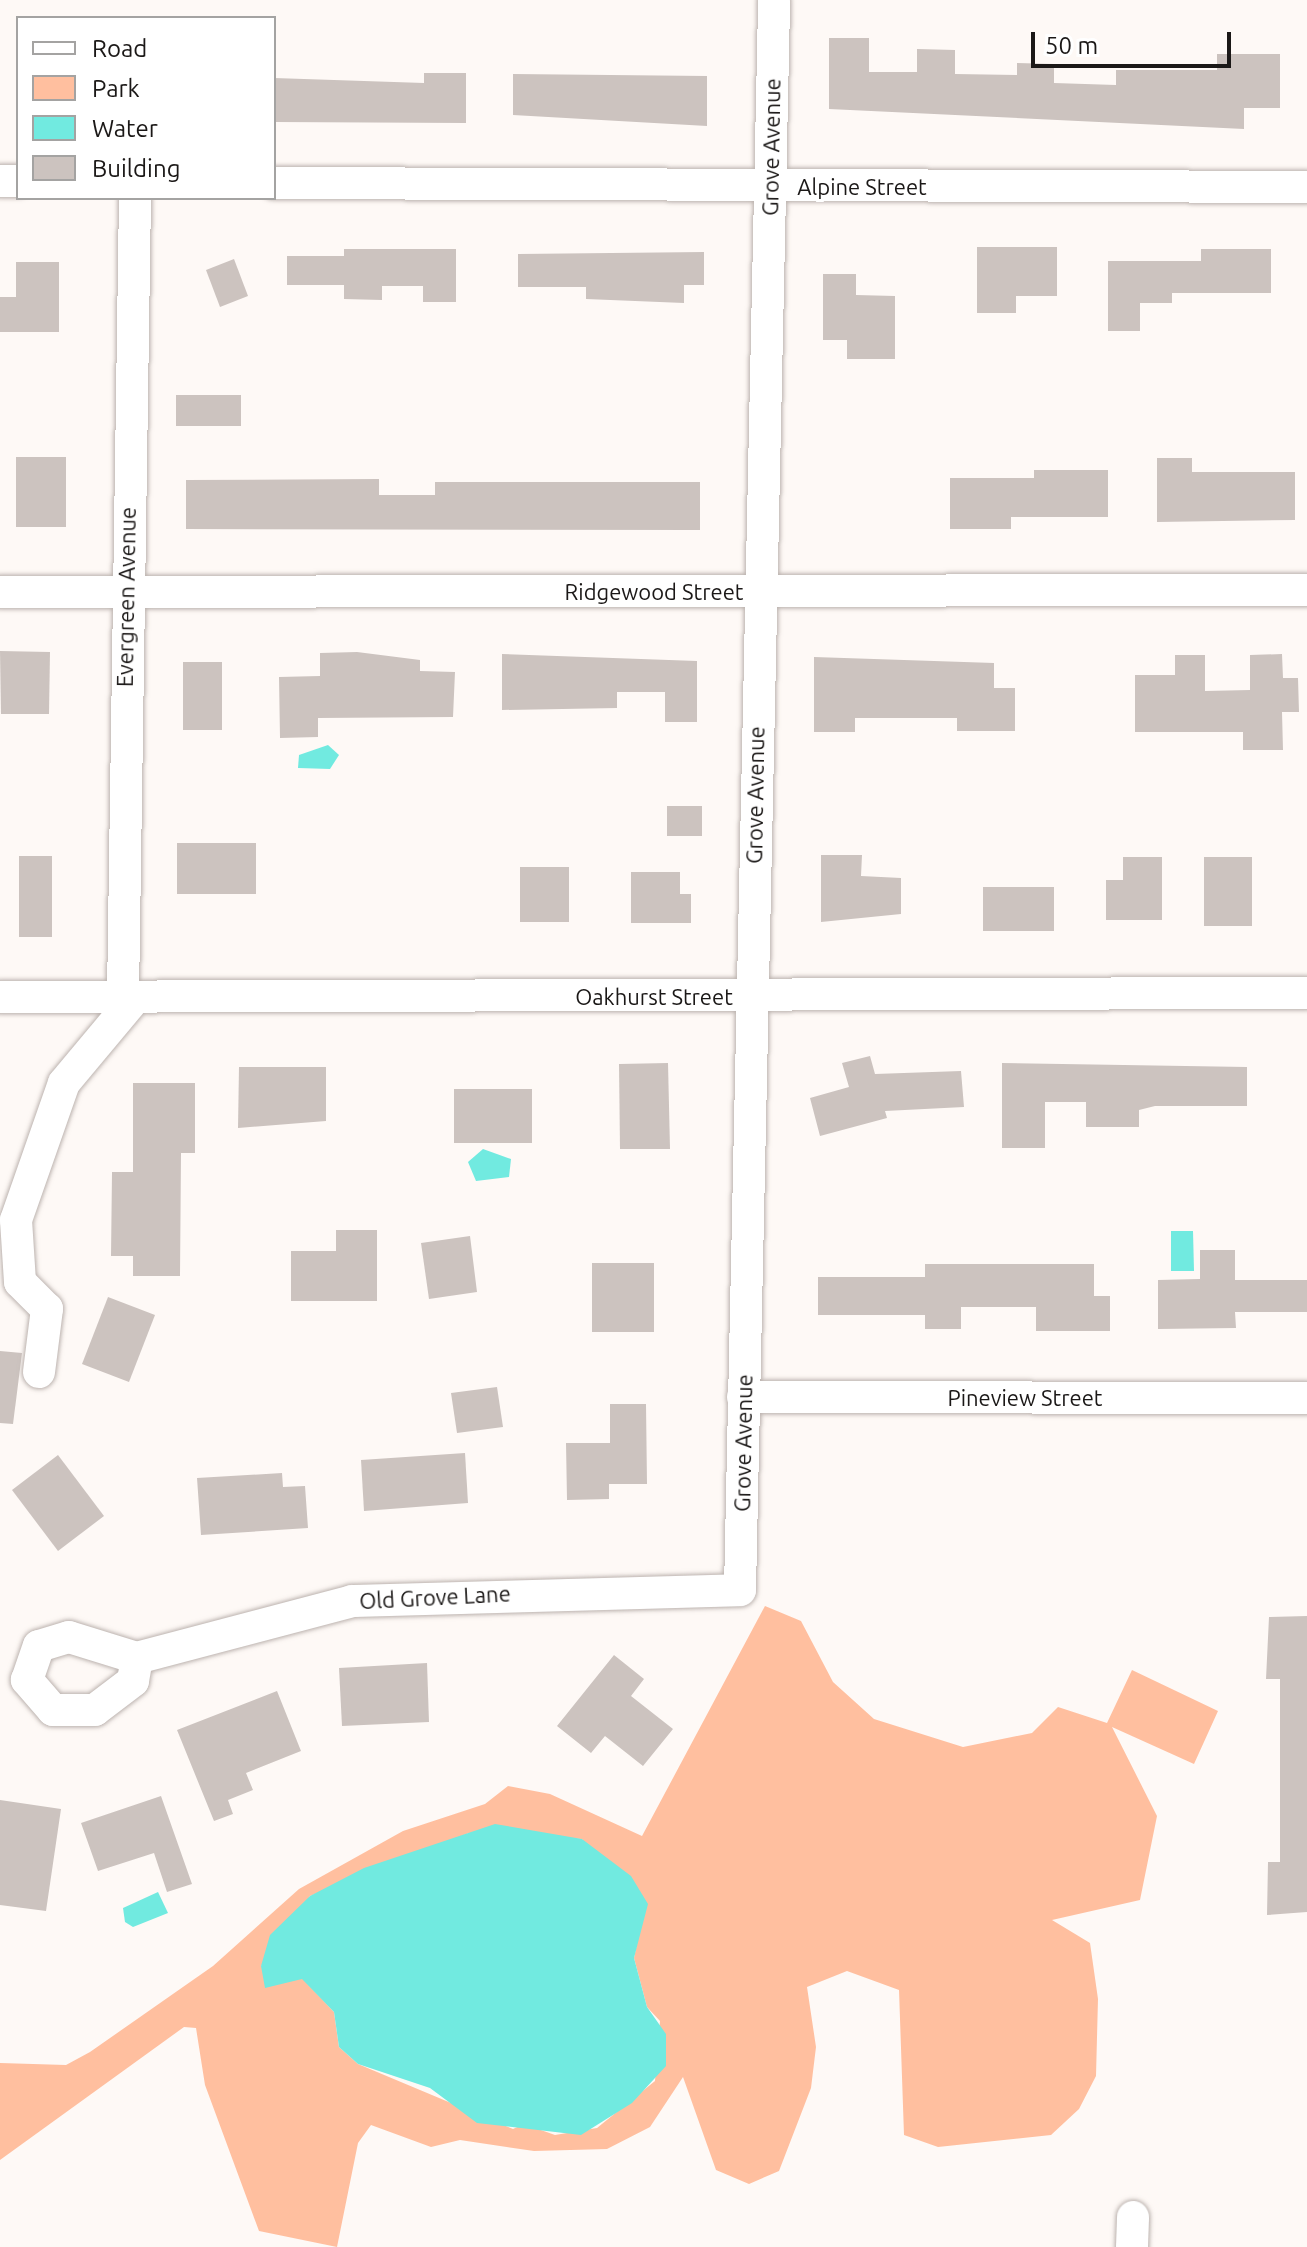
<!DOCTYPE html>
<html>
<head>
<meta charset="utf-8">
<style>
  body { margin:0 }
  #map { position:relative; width:1307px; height:2247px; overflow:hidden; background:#fef9f6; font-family:Ubuntu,sans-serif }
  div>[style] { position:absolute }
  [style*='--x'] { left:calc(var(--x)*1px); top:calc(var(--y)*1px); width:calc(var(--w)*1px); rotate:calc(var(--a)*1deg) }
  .green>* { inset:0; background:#ffbf9f }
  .water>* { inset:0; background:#71eae0 }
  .building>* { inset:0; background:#ccc3bf }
  .roads { filter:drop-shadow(0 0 2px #bcb3af) drop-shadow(0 0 2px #bcb3af) }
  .street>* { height:32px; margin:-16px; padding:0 16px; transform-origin:16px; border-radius:16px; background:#fff }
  span { translate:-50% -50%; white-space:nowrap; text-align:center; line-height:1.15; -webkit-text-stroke:6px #fff; paint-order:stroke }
  .street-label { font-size:22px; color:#1b1817 }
  .legend { position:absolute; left:16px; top:16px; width:260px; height:184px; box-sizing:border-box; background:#fff; border:2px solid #a4a3a2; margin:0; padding:10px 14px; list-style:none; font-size:24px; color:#1b1817 }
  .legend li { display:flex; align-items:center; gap:16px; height:40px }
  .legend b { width:40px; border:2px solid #a4a3a2 }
  .scale { position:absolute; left:1031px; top:32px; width:200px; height:36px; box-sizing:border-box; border:4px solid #1b1817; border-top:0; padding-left:10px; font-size:24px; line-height:28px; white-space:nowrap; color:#1b1817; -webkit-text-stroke:6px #fff; paint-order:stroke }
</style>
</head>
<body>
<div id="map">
  <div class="green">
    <i style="clip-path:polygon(evenodd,765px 1606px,801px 1621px,833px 1682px,874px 1719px,963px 1747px,1032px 1733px,1058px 1707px,1107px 1723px,1132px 1670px,1218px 1711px,1194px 1764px,1112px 1727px,1157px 1816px,1140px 1900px,1052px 1920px,1090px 1943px,1098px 1999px,1096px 2076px,1079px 2109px,1051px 2135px,938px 2147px,904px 2135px,899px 1990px,847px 1971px,807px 1987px,816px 2047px,811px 2088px,779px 2171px,749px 2184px,716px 2170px,683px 2077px,650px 2127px,607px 2149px,534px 2151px,460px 2140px,431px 2147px,371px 2125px,358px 2143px,337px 2247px,259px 2231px,205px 2085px,196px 2028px,184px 2027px,0 2160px,0 2063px,66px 2065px,90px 2052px,213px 1966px,299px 1889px,403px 1831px,485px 1804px,508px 1786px,550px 1794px,642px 1836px,765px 1606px,469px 1833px,582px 1839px,641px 1924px,634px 1958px,647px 2007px,660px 2021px,655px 2081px,597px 2128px,555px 2135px,524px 2124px,513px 2129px,358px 2064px,339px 2047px,334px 2012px,302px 1978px,261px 1966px,310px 1896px,469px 1833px)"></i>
  </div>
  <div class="water">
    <i style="clip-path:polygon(328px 745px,339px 755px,330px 769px,298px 768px,299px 755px)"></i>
    <i style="clip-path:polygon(483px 1149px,511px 1159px,509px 1177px,476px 1181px,468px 1162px)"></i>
    <i style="clip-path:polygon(1171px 1231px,1193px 1231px,1194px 1271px,1171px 1271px)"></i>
    <i style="clip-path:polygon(495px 1824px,582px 1839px,631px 1876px,648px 1904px,634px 1958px,647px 2007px,666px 2034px,666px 2066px,632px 2103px,581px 2135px,477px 2123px,430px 2088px,358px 2064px,339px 2047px,334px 2012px,302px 1979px,265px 1988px,261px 1966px,270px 1935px,310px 1896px,364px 1868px)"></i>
    <i style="clip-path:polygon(158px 1892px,168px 1913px,133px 1927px,125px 1922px,123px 1908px)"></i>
  </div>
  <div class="building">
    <i style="clip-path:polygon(829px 38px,869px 38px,869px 72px,917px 72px,917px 49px,955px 50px,955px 74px,1017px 75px,1017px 63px,1054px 64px,1054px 83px,1116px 85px,1116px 70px,1217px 70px,1217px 54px,1280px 54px,1280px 108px,1244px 108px,1244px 129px,829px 109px)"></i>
    <i style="clip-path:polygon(424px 73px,466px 73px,466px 123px,274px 122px,274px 78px,424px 83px)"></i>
    <i style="clip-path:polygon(513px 74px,707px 76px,707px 126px,513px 115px)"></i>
    <i style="clip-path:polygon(977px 247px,1057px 247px,1057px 296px,1016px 296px,1016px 313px,977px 313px)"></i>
    <i style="clip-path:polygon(344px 249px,456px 249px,456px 302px,423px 302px,423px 286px,382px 286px,382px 300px,344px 299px,344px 285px,287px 285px,287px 256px,344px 256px)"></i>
    <i style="clip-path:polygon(1201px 249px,1271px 249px,1271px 293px,1172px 293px,1172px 303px,1140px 303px,1140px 331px,1108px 331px,1108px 261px,1201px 261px)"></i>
    <i style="clip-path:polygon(704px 252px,704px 285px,684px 285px,684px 303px,586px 299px,586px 287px,518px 287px,518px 254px)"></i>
    <i style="clip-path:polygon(234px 259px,248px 296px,220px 307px,206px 270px)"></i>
    <i style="clip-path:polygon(16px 262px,59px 262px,59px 332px,0 332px,0 297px,16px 297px)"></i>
    <i style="clip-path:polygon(823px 274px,856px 274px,856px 295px,895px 296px,895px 359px,847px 359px,847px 340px,823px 340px)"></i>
    <i style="clip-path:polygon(176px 395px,241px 395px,241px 426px,176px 426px)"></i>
    <i style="clip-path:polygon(16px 457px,66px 457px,66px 527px,16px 527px)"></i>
    <i style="clip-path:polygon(1157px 458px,1192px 458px,1192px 472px,1295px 472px,1295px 520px,1157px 522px)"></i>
    <i style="clip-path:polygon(1034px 470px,1108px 470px,1108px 517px,1011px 517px,1011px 529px,950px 529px,950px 478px,1034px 478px)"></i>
    <i style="clip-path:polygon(379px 479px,379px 495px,435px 495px,435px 482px,700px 482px,700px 530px,186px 529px,186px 480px)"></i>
    <i style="clip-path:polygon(0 651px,50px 652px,49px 714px,1px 714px)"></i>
    <i style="clip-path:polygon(357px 652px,420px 660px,420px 671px,455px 672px,453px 717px,318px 718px,318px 737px,280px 738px,279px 677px,320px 676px,320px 653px)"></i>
    <i style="clip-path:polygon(502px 654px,697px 661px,697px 722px,665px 722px,665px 692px,617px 692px,617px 708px,502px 710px)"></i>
    <i style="clip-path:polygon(1282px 654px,1283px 678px,1298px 678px,1299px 712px,1282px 712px,1283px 750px,1243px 750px,1243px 732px,1135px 732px,1135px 675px,1175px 675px,1175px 655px,1205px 655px,1205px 691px,1250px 690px,1250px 655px)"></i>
    <i style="clip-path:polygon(814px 657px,994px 663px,994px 688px,1015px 688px,1015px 731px,957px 731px,957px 718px,855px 718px,855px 732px,814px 732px)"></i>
    <i style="clip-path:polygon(183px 662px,222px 662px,222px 730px,183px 730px)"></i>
    <i style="clip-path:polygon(667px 806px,702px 806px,702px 836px,667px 836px)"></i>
    <i style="clip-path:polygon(177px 843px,256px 843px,256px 894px,177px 894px)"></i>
    <i style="clip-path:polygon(821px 855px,862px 855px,861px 876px,901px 878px,901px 914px,821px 922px)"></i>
    <i style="clip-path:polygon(19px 856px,52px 856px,52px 937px,19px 937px)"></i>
    <i style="clip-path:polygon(1123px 857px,1162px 857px,1162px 920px,1106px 920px,1106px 880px,1123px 880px)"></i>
    <i style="clip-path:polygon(1204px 857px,1252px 857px,1252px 926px,1204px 926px)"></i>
    <i style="clip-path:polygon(520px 867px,569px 867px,569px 922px,520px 922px)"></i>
    <i style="clip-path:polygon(631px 872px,680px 872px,680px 894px,691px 894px,691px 923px,631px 923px)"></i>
    <i style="clip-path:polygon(983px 887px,1054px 887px,1054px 931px,983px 931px)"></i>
    <i style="clip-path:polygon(870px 1056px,875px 1074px,961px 1071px,964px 1107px,885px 1111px,887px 1118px,820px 1136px,810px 1098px,849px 1087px,842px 1063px)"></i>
    <i style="clip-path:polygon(668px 1063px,670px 1149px,620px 1149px,619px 1064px)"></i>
    <i style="clip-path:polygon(1002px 1063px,1247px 1067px,1247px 1106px,1155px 1106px,1139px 1110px,1139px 1127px,1086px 1127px,1086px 1102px,1045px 1102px,1045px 1148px,1002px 1148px)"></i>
    <i style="clip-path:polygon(239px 1067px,326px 1067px,326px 1121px,238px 1128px)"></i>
    <i style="clip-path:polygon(133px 1083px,195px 1083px,195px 1153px,181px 1153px,180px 1276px,133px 1276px,133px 1256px,111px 1256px,112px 1172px,133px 1172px)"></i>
    <i style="clip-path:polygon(454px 1089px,532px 1089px,532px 1143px,454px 1143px)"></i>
    <i style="clip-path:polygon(336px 1230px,377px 1230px,377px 1301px,291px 1301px,291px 1251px,336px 1251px)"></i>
    <i style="clip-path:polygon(470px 1236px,477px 1292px,429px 1299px,421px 1243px)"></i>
    <i style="clip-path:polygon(1200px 1250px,1235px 1250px,1235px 1280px,1307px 1280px,1307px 1312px,1235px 1312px,1236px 1328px,1158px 1329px,1158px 1280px,1200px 1279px)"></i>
    <i style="clip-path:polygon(592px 1263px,654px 1263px,654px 1332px,592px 1332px)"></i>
    <i style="clip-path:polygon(925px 1264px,1094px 1264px,1094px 1296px,1110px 1296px,1110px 1331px,1036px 1331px,1036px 1307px,961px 1307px,961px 1329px,925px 1329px,925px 1315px,818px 1315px,818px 1277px,925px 1277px)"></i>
    <i style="clip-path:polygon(108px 1297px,155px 1315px,129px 1382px,82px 1364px)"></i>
    <i style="clip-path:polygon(0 1351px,22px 1353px,13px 1424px,0 1423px)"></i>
    <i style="clip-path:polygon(497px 1387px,503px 1427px,457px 1433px,451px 1393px)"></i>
    <i style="clip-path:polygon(610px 1404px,646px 1404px,647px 1484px,609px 1484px,609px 1499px,567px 1500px,566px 1443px,610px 1443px)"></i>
    <i style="clip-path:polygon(465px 1453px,468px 1503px,364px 1511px,361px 1460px)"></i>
    <i style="clip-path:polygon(58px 1455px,104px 1516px,58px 1551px,12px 1490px)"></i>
    <i style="clip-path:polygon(282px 1473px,283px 1487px,305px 1486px,308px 1528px,201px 1535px,197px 1478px)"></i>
    <i style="clip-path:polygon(1307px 1616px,1307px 1912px,1267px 1915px,1268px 1862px,1280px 1862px,1280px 1679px,1266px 1679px,1269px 1617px)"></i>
    <i style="clip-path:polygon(614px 1655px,644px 1679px,631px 1696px,673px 1729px,643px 1766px,605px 1736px,591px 1753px,557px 1726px)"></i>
    <i style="clip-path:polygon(427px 1663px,429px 1722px,342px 1726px,339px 1668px)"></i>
    <i style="clip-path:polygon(277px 1691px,301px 1751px,246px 1773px,253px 1790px,228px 1800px,233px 1814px,214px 1821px,177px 1730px)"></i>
    <i style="clip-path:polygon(161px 1796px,192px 1884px,167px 1892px,154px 1853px,98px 1871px,81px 1823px)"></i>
    <i style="clip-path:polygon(0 1800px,61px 1809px,46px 1911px,0 1905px)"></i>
  </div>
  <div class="roads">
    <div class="street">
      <i style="--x:0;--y:181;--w:18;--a:0"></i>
      <i style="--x:274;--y:183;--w:1033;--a:0.22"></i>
      <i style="--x:0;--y:592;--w:1307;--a:-0.09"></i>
      <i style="--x:0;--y:997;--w:1307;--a:-0.18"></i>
      <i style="--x:123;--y:997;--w:799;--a:-89.14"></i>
      <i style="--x:39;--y:1372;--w:64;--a:-82.8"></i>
      <i style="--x:47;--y:1309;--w:38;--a:-135"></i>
      <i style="--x:20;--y:1282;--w:62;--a:-93.7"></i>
      <i style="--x:16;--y:1220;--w:145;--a:-70.7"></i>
      <i style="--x:64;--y:1083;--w:112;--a:-50.1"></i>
      <i style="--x:743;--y:1397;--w:564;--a:0.1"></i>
      <i style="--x:137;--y:1658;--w:23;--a:100"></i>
      <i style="--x:133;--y:1681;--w:48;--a:142.7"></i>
      <i style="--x:95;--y:1710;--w:42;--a:180"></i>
      <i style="--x:53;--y:1710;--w:40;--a:-131"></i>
      <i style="--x:27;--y:1680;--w:36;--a:-71"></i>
      <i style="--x:39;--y:1646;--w:31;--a:-17"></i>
      <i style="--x:69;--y:1637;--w:71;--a:17.2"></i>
      <i style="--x:137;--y:1658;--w:222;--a:-14.8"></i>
      <i style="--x:352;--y:1601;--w:388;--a:-1.6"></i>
      <i style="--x:740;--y:1590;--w:1590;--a:-88.77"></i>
      <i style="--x:1132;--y:2247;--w:30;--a:-88"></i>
    </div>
  </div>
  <div class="street-label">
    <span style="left:771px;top:147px;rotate:-89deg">Grove Avenue</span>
    <span style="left:862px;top:187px">Alpine Street</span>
    <span style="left:654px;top:592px">Ridgewood Street</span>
    <span style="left:126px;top:597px;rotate:-89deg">Evergreen Avenue</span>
    <span style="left:755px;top:795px;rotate:-89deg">Grove Avenue</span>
    <span style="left:654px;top:997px">Oakhurst Street</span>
    <span style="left:1025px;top:1398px">Pineview Street</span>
    <span style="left:743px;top:1443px;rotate:-89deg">Grove Avenue</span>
    <span style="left:435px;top:1597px;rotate:-3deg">Old Grove Lane</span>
  </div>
  <ul class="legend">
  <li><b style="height:10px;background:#fff"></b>Road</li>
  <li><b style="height:22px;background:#ffbf9f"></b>Park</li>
  <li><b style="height:22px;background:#71eae0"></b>Water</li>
  <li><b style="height:22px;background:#ccc3bf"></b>Building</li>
  </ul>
  <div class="scale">50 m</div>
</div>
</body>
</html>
